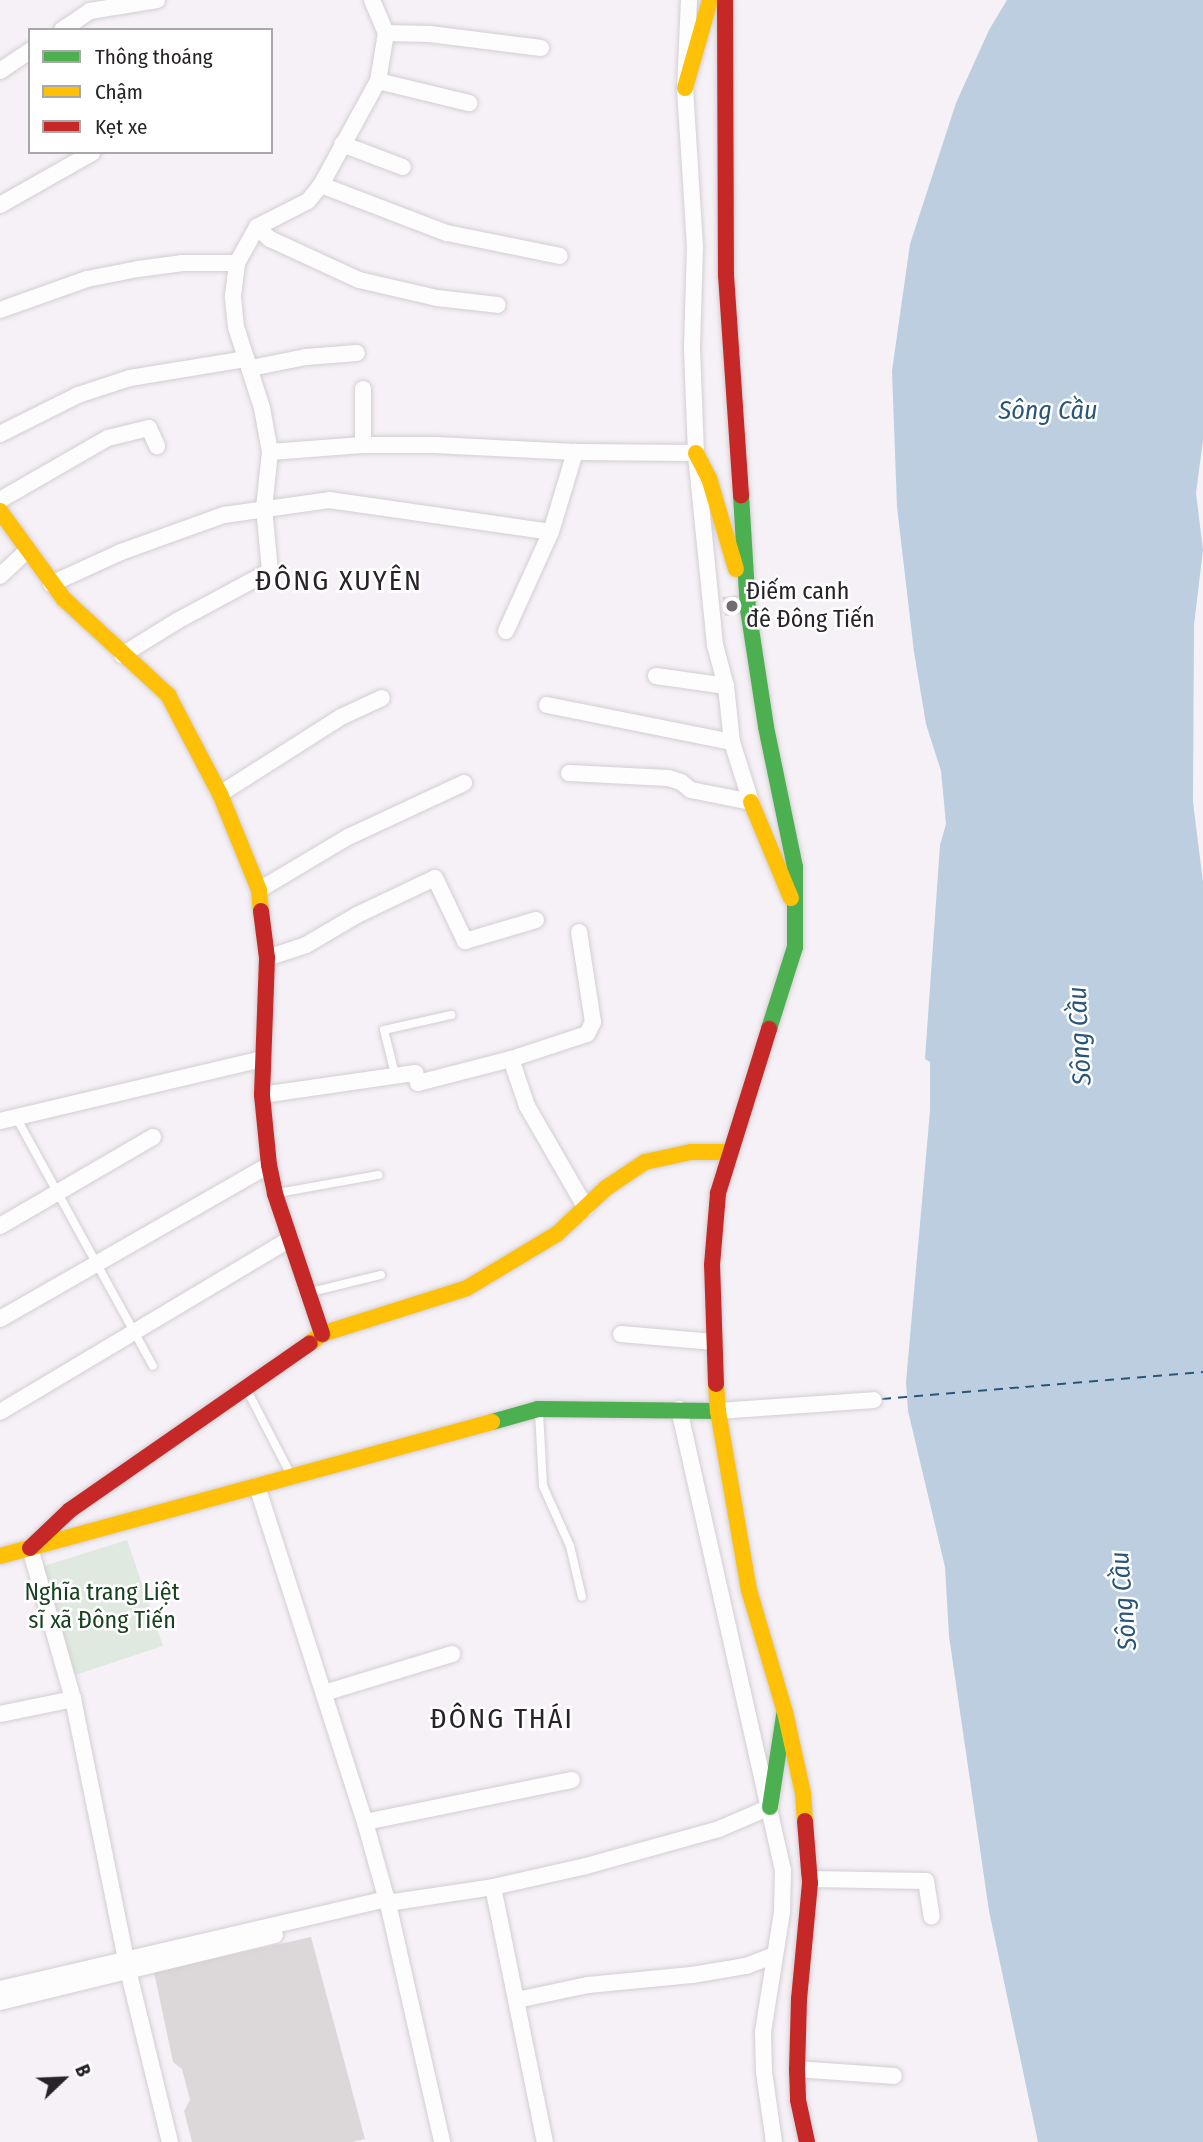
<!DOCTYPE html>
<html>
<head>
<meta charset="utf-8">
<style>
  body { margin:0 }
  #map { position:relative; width:1203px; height:2142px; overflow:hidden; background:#f6f1f6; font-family:"Fira Sans Condensed",sans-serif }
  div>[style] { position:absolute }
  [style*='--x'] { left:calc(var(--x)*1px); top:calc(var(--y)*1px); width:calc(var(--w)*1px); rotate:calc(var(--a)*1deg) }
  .green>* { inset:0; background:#dfe9df }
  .water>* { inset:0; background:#bccee0 }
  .ferry>* { height:2px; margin-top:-1px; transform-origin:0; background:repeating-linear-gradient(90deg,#295678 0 9px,transparent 0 16px) }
  .building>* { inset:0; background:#dcd8da }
  .roads { filter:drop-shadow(0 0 2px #d2ced2) drop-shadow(0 0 2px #d2ced2) }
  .lane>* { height:8px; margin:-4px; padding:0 4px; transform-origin:4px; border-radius:4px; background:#fefdfe }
  .street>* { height:16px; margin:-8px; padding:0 8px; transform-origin:8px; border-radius:8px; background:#fefdfe }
  .fast>* { height:16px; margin:-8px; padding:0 8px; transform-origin:8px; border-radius:8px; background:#4caf50 }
  .slow>* { height:16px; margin:-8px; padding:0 8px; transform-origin:8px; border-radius:8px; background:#ffc107 }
  .jam>* { height:16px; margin:-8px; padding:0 8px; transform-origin:8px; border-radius:8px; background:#c62828 }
  .dots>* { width:19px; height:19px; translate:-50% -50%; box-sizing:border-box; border:4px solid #fff; border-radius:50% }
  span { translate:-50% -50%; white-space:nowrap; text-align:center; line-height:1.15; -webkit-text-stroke:5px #fff; paint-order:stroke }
  .poi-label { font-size:24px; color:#272327 }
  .left { translate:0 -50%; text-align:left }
  .park-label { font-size:24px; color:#194320 }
  .water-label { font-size:26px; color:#295678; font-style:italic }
  .quarter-label { font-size:28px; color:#272327; letter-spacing:2px }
  .legend { position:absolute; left:28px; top:28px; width:245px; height:126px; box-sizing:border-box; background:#fff; border:2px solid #a9a7a9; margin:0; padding:9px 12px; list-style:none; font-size:21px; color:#272327 }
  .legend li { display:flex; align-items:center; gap:14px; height:35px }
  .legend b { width:35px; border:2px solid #a9a7a9 }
  .north { position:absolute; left:28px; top:2044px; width:70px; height:70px; -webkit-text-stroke:5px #fff; paint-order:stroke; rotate:67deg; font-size:19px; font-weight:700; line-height:28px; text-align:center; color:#272327 }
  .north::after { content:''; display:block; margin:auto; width:24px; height:32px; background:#272327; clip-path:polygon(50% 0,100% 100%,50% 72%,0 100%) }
</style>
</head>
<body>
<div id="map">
  <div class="green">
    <i style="clip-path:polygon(127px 1540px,163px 1646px,75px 1675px,44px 1566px)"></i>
  </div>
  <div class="water">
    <i style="clip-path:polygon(1007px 0,1203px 0,1203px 440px,1196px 493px,1203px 550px,1194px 625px,1193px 802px,1203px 882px,1203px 2142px,1038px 2142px,989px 1911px,949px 1636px,945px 1567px,908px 1411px,906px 1382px,930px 1111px,930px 1062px,925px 1059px,940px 845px,946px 824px,941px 771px,926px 724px,914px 652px,897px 507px,892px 371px,910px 244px,956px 103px,989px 30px)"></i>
  </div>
  <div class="ferry">
    <i style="--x:882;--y:1399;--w:322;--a:-4.8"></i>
  </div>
  <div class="building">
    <i style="clip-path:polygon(738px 595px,741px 614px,725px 616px,722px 597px)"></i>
    <i style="clip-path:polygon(311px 1937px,365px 2139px,352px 2142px,192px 2142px,184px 2111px,190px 2100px,182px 2069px,173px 2062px,154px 1972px)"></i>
  </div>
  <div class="roads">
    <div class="lane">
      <i style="--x:396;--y:1078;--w:49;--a:-104"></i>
      <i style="--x:384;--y:1030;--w:69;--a:-12.6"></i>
      <i style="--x:16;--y:1117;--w:284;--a:61.2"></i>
      <i style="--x:278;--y:1193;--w:102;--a:-10.2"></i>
      <i style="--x:311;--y:1292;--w:72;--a:-13.7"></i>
      <i style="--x:248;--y:1392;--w:91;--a:62.6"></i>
      <i style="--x:539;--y:1412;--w:74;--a:86.9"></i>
      <i style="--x:543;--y:1486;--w:66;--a:65.8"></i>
      <i style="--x:570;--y:1546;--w:52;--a:76.8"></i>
    </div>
    <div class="street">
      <i style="--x:62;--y:30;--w:34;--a:-34"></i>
      <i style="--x:90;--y:11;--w:68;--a:-9.3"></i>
      <i style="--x:386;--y:33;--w:44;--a:1.3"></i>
      <i style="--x:430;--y:34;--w:112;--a:7.2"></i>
      <i style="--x:0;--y:71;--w:36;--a:-34"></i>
      <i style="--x:378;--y:81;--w:94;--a:13.6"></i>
      <i style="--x:342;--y:144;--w:65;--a:20.7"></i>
      <i style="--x:321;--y:185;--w:135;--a:20.9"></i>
      <i style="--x:447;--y:233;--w:115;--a:11.5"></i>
      <i style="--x:0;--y:205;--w:106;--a:-29.5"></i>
      <i style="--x:257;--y:227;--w:18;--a:43"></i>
      <i style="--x:270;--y:239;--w:98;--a:24.7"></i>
      <i style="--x:359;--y:280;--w:80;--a:13"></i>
      <i style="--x:437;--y:298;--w:61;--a:6.5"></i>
      <i style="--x:0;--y:310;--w:92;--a:-19.6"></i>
      <i style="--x:87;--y:279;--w:52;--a:-11.1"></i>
      <i style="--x:138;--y:269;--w:45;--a:-7.6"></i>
      <i style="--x:183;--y:263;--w:54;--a:0"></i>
      <i style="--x:251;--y:368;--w:56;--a:-11.3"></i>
      <i style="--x:306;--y:357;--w:51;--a:-4.5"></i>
      <i style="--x:363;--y:389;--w:56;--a:90"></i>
      <i style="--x:0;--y:434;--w:87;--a:-26.6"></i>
      <i style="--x:78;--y:395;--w:55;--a:-18.1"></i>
      <i style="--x:130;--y:378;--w:118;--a:-9.3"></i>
      <i style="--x:270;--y:452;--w:93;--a:-4.3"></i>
      <i style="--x:363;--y:445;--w:72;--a:0"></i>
      <i style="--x:435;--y:445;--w:140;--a:2.9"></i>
      <i style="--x:575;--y:452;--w:121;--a:0.5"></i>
      <i style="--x:0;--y:500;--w:125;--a:-29.9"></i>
      <i style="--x:108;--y:438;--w:42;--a:-13.7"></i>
      <i style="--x:149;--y:428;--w:20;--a:66"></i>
      <i style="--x:0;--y:576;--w:37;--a:-43"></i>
      <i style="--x:51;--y:584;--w:77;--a:-24.6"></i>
      <i style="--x:121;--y:552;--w:109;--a:-19.8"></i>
      <i style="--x:224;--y:515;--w:106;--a:-8.1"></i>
      <i style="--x:329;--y:500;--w:224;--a:8.2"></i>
      <i style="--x:506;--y:631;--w:109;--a:-65.6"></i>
      <i style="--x:551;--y:532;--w:84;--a:-73.3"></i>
      <i style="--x:122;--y:655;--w:65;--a:-31.7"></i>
      <i style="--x:177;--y:621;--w:106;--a:-28.3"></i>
      <i style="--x:270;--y:571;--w:63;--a:-95.4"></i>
      <i style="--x:264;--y:508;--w:56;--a:-83.9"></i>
      <i style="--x:270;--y:452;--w:45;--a:-100.3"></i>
      <i style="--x:262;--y:408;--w:85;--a:-107.8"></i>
      <i style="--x:236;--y:327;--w:31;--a:-96"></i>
      <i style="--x:233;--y:296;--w:33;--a:-83"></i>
      <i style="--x:237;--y:263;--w:41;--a:-60.9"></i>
      <i style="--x:257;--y:227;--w:57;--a:-27"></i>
      <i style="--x:308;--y:201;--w:21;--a:-51"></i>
      <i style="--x:321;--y:185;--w:119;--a:-61.3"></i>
      <i style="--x:378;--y:81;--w:49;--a:-80.5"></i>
      <i style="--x:386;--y:33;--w:36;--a:-113"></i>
      <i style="--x:656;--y:676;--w:71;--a:8.1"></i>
      <i style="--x:547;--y:705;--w:189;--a:11.3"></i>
      <i style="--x:569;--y:773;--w:99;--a:2.9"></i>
      <i style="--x:668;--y:778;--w:14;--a:17"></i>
      <i style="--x:681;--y:782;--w:13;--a:39"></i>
      <i style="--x:691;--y:790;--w:61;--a:11.3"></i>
      <i style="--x:751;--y:802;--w:63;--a:-107.6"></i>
      <i style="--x:732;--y:742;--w:56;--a:-96.1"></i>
      <i style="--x:726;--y:686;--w:42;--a:-105"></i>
      <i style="--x:715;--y:645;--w:193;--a:-95.7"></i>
      <i style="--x:696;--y:453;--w:106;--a:-92.2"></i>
      <i style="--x:692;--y:347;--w:100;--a:-88.3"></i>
      <i style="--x:695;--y:247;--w:159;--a:-93.6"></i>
      <i style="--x:685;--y:88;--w:88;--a:-87.4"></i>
      <i style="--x:220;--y:794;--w:143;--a:-32.5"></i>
      <i style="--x:341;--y:717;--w:45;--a:-24.9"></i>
      <i style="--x:259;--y:890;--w:104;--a:-30.8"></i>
      <i style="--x:348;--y:837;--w:128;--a:-25"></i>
      <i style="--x:267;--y:958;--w:41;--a:-18.4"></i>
      <i style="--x:306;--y:945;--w:59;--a:-30.5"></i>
      <i style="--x:357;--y:915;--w:86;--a:-25.4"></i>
      <i style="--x:435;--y:878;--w:70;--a:64.5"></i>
      <i style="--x:465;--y:941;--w:74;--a:-16.5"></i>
      <i style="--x:511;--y:1059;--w:50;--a:71.2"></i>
      <i style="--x:527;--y:1106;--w:118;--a:60"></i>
      <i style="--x:262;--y:1095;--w:155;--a:-8.2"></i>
      <i style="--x:415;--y:1073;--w:10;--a:73"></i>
      <i style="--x:418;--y:1083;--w:96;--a:-14.5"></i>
      <i style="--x:511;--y:1059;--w:80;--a:-18.2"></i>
      <i style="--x:587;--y:1034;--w:13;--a:-63"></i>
      <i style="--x:593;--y:1022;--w:91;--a:-98.8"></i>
      <i style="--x:0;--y:1121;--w:269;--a:-13.3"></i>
      <i style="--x:0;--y:1226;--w:177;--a:-30.2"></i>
      <i style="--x:0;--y:1319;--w:310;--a:-29.8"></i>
      <i style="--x:621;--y:1334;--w:93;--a:4.9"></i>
      <i style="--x:679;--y:1409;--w:473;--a:77.3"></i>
      <i style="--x:783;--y:1870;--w:42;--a:91.4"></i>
      <i style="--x:782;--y:1912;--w:121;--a:99"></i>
      <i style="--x:763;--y:2032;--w:40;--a:88.6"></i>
      <i style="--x:764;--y:2072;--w:71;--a:81.9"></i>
      <i style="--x:718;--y:1411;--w:156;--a:-4"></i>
      <i style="--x:0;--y:1412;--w:338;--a:-30.8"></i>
      <i style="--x:257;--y:1486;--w:353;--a:72.2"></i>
      <i style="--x:365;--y:1822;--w:89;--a:74.4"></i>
      <i style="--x:389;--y:1908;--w:240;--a:77.2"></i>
      <i style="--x:30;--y:1548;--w:157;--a:74.1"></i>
      <i style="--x:73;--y:1699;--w:277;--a:78.5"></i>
      <i style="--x:128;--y:1970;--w:177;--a:76.3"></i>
      <i style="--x:324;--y:1693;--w:134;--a:-16.9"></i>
      <i style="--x:0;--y:1714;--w:75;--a:-11.6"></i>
      <i style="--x:365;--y:1822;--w:211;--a:-11.5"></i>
      <i style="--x:809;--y:1879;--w:117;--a:1"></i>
      <i style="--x:926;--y:1881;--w:36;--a:81"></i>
      <i style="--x:493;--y:1887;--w:260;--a:78.5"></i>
      <i style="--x:0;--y:1989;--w:396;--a:-13.1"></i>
      <i style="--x:386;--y:1899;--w:9;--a:21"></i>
      <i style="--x:394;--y:1902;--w:100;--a:-8.6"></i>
      <i style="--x:493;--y:1887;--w:95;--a:-12.7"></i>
      <i style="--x:586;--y:1866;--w:138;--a:-15.5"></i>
      <i style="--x:719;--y:1829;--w:56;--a:-23.3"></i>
      <i style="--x:517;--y:2000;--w:73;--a:-11.9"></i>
      <i style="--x:588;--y:1985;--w:104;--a:-5.5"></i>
      <i style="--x:692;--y:1975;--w:55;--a:-9.5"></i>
      <i style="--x:746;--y:1966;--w:30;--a:-21"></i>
      <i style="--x:0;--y:2002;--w:283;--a:-13.7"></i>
      <i style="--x:797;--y:2069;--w:97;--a:4.1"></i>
    </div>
    <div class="fast">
      <i style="--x:741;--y:495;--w:114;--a:86.5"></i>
      <i style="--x:748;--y:609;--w:119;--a:81.3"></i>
      <i style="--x:766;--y:727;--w:143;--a:78.3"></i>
      <i style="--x:795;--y:867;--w:80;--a:90"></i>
      <i style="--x:795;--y:947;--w:86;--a:107.6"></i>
      <i style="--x:492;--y:1422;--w:48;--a:-15.8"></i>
      <i style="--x:538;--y:1409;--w:180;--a:0.6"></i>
      <i style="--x:770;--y:1807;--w:93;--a:-81.3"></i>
    </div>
    <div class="slow">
      <i style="--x:685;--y:88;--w:91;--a:-74.1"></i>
      <i style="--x:696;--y:453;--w:28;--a:63"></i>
      <i style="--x:709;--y:478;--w:95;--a:73.5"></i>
      <i style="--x:0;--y:511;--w:109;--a:54"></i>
      <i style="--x:64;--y:599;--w:142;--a:42.7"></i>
      <i style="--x:168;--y:695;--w:112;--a:62.3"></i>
      <i style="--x:220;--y:794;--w:104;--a:67.9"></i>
      <i style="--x:259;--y:890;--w:21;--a:85"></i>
      <i style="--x:751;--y:802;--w:104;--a:67.4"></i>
      <i style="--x:310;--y:1343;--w:15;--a:-37"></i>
      <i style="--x:322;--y:1334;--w:152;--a:-17.6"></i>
      <i style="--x:467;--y:1288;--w:105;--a:-31"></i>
      <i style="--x:557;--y:1234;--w:67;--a:-43.2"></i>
      <i style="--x:606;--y:1188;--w:47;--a:-33.7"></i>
      <i style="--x:645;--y:1162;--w:47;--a:-12.3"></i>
      <i style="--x:691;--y:1152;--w:38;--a:0"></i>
      <i style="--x:716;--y:1384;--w:27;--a:86"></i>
      <i style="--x:718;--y:1411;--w:182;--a:80.2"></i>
      <i style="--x:749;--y:1590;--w:127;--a:73.6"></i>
      <i style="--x:785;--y:1712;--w:83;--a:77.5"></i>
      <i style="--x:803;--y:1793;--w:28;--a:86"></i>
      <i style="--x:0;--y:1556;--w:510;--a:-15.24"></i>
    </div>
    <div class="jam">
      <i style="--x:725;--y:0;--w:275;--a:89.8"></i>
      <i style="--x:726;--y:275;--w:221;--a:86.1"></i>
      <i style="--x:261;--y:911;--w:47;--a:82.7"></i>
      <i style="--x:267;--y:958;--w:137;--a:92.1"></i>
      <i style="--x:262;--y:1095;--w:70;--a:84.3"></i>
      <i style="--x:269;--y:1165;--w:30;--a:78"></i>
      <i style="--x:275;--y:1194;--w:148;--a:71.4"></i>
      <i style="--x:716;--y:1384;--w:119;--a:-91.9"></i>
      <i style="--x:712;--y:1265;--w:72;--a:-85.2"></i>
      <i style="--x:718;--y:1193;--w:172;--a:-72.7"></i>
      <i style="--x:30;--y:1548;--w:55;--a:-43.5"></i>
      <i style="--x:70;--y:1510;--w:292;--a:-34.8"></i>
      <i style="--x:805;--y:1821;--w:62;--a:85.4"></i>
      <i style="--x:810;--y:1883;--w:117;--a:95.4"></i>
      <i style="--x:799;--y:1999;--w:70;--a:91.6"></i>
      <i style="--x:797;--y:2069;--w:31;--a:88"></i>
      <i style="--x:798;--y:2100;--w:43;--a:77.9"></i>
    </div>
  </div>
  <div class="dots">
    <i style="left:732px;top:606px;background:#6f6b6f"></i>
  </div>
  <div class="poi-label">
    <span class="left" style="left:746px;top:606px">Điếm canh<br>đê Đông Tiến</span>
  </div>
  <div class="park-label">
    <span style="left:102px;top:1607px">Nghĩa trang Liệt<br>sĩ xã Đông Tiến</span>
  </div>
  <div class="water-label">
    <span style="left:1048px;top:411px">Sông Cầu</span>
    <span style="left:1080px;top:1036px;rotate:-93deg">Sông Cầu</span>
    <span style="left:1124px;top:1601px;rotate:-95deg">Sông Cầu</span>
  </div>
  <div class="quarter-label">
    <span style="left:339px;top:581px">ĐÔNG XUYÊN</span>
    <span style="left:502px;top:1719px">ĐÔNG THÁI</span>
  </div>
  <ul class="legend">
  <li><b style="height:9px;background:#4caf50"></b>Thông thoáng</li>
  <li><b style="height:9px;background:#ffc107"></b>Chậm</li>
  <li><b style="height:9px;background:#c62828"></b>Kẹt xe</li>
  </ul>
  <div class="north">B</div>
</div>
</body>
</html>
